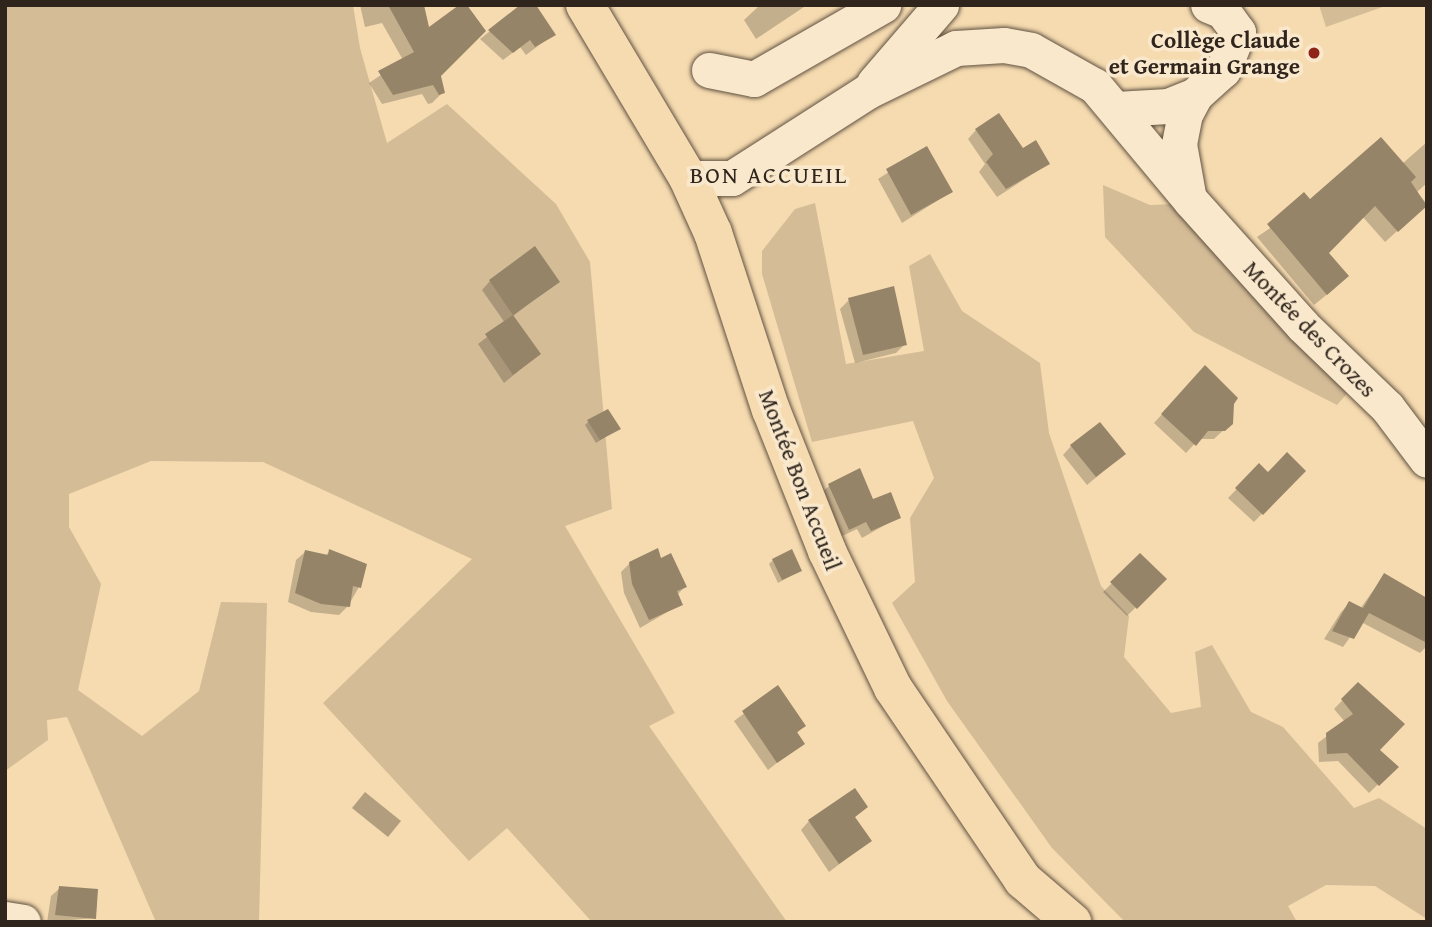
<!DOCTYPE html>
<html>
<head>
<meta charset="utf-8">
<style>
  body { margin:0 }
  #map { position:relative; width:1432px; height:927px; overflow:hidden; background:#f6dbb0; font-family:"Gentium Book Plus",serif }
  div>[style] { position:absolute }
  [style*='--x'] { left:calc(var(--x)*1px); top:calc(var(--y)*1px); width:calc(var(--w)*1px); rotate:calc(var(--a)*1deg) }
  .green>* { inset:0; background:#d4bc97 }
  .water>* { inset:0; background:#b29d7e }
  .shadow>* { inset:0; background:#0003 }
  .building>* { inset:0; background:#968469 }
  .roads { filter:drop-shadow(0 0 2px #615242) drop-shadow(0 0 2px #615242) }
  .minor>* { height:35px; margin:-17.5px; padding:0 17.5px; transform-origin:17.5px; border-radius:17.5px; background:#f9e8cc }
  .major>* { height:38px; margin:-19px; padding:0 19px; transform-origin:19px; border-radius:19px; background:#f6dbb0 }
  .dots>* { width:19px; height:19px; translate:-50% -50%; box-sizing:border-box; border:4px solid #f9e8cc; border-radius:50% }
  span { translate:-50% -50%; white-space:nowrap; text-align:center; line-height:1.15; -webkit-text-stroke:7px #f9e8cc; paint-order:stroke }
  .poi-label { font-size:23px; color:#2f251d; font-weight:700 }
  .right { translate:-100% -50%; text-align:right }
  .street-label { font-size:23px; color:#2f251d }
  .neighbourhood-label { font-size:24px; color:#2f251d; letter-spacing:2px }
  .frame { position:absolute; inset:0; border:7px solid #2f251d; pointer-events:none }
</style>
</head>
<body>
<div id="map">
  <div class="green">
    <i style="clip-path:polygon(5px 5px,353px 5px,360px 48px,387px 143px,447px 104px,556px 204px,590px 262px,612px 509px,565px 526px,675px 713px,649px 726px,787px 922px,592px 922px,507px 828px,469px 861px,323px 703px,472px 559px,263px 462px,151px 461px,69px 494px,69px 527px,101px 584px,78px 690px,142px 736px,199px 691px,221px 602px,267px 603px,259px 922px,156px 922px,67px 717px,47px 720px,48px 740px,5px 771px)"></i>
    <i style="clip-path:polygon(1319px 5px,1388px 5px,1326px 27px)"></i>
    <i style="clip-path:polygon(1103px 185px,1150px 205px,1175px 204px,1350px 390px,1337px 405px,1194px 332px,1105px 237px)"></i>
    <i style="clip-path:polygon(815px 203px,846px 364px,924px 351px,909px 266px,930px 254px,962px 311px,1040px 363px,1049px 433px,1101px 586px,1129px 616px,1124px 657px,1171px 713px,1201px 707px,1195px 652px,1212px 645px,1251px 712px,1283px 727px,1354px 808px,1379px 798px,1427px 829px,1427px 919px,1375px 886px,1326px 885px,1288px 906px,1297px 922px,1125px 922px,1052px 848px,947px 701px,892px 603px,915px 582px,910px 518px,934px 478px,913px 421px,812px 442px,762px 274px,762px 251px,795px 209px)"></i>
  </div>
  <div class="water">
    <i style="clip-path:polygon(365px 792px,401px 821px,388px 837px,352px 808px)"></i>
  </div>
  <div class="shadow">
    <i style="clip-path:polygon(360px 5px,422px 5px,443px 92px,432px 103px,428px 104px,422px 94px,382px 104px,369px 83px,403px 60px,382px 23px,365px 27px)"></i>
    <i style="clip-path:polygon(523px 5px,554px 34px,526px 55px,520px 47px,503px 60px,480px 39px)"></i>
    <i style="clip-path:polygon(760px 5px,807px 5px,756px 39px,744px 20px)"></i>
    <i style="clip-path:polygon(976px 130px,1023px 150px,1048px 164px,997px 197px,979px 172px,985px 164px,968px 139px)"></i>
    <i style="clip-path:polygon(1427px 142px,1427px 183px,1417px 192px,1427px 204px,1385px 242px,1362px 216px,1327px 254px,1335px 288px,1314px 305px,1257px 237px,1310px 201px,1402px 164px)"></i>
    <i style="clip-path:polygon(926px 148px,951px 192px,902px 223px,878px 179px)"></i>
    <i style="clip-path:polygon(490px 281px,558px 281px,512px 317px,539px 354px,504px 383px,478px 344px,505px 323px,482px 290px)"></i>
    <i style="clip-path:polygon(849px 300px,905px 344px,896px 353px,855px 363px,840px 309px)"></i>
    <i style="clip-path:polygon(1197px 376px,1232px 403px,1231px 423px,1214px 439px,1199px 439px,1186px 453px,1154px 423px)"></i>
    <i style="clip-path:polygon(589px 421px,618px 429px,596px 443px,585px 425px)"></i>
    <i style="clip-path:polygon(1071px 446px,1124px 454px,1087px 485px,1063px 455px)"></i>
    <i style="clip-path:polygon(1259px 466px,1268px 474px,1303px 471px,1254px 522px,1228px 498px)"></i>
    <i style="clip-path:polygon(829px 486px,872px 501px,899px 517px,862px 538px,857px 529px,840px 537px,820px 494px)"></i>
    <i style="clip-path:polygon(330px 551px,359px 587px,348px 606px,339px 615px,311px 612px,288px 602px,296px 560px,305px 552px,325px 556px)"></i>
    <i style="clip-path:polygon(1140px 555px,1164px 579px,1127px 616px,1103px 592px)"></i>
    <i style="clip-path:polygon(773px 560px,800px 571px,778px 583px,769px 564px)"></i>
    <i style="clip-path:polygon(660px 561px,685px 587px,677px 595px,681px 604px,640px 628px,624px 593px,621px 572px,630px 563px)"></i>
    <i style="clip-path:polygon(1384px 575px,1427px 600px,1427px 646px,1420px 653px,1361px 622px,1343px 647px,1324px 639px,1341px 612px,1350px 603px,1360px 609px)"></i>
    <i style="clip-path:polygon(1358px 684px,1378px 750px,1396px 767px,1369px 793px,1338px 761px,1319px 762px,1318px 743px,1345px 722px,1334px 709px)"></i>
    <i style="clip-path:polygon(778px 688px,804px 726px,796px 734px,802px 743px,768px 770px,734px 721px)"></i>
    <i style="clip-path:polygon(866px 807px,854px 818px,870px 841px,829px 872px,801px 830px,809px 821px)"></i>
    <i style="clip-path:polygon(60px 888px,95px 918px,47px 922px,51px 896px)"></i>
  </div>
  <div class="building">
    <i style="clip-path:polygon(388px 5px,424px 5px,429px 27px,459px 5px,467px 5px,486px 31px,441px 76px,445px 93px,439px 95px,433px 85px,393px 95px,378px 71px,414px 52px)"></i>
    <i style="clip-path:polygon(520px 5px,536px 5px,556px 35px,535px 47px,530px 40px,513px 53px,488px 30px)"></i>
    <i style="clip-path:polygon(999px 113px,1023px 148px,1036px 140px,1050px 164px,1006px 189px,986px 162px,993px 154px,975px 129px)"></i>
    <i style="clip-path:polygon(1381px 137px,1416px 177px,1411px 182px,1427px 206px,1398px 232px,1375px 206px,1329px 253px,1349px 276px,1327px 295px,1267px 224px,1304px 192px,1310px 199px)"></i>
    <i style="clip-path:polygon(927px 146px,953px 192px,911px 215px,886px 169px)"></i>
    <i style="clip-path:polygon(535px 246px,560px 282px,513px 315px,541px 354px,513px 375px,485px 334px,513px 315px,489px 280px)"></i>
    <i style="clip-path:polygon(894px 286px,907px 345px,863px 355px,848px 298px)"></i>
    <i style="clip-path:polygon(1205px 365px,1238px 398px,1234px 404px,1233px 424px,1225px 431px,1208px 431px,1196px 446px,1161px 414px)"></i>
    <i style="clip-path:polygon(608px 409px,621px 429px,600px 440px,587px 420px)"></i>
    <i style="clip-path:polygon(1100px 422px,1126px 454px,1096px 477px,1070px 445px)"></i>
    <i style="clip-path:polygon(1287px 452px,1306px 471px,1263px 515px,1235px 488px,1259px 463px,1268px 472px)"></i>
    <i style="clip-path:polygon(860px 468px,873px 499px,891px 492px,901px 518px,871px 531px,866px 522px,849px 530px,828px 484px)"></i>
    <i style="clip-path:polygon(658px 548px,661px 558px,671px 553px,687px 587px,677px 591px,683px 605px,649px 620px,632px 584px,629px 562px)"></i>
    <i style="clip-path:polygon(329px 549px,367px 564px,361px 588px,353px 586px,350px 607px,321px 604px,295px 593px,305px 550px,328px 555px)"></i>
    <i style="clip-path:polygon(792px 549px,802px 571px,782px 580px,772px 559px)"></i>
    <i style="clip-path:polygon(1140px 553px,1167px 579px,1137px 609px,1110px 582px)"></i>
    <i style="clip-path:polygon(1384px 573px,1427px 598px,1427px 643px,1369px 613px,1354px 639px,1332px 631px,1349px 601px,1363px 608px)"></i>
    <i style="clip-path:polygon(1358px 682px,1405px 724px,1380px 750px,1399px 767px,1379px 786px,1347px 753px,1327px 754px,1326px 733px,1353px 714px,1341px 699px)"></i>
    <i style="clip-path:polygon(778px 685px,806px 726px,797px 732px,805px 744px,777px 763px,742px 711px)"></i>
    <i style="clip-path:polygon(855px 788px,868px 807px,855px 817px,872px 841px,839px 864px,808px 820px)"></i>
    <i style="clip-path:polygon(59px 886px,98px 889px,96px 919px,55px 915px)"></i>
  </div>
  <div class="roads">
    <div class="minor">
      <i style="--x:709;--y:70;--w:46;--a:11.3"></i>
      <i style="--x:754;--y:79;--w:149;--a:-29.8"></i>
      <i style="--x:874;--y:83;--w:103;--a:-49.3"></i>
      <i style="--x:1116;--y:109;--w:52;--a:-3.3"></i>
      <i style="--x:1168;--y:106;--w:29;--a:-22"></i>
      <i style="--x:1195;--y:95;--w:38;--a:-42"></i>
      <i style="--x:1223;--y:70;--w:41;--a:-68.5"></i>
      <i style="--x:1238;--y:32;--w:26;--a:-126"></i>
      <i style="--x:1223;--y:11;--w:16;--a:-158"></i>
      <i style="--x:688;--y:178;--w:44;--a:0"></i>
      <i style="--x:732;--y:178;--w:161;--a:-32.6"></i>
      <i style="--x:868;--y:91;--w:98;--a:-26"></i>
      <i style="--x:956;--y:48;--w:48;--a:-3.6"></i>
      <i style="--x:1004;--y:45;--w:27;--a:10"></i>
      <i style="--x:1031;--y:50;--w:73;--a:29.4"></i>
      <i style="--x:1095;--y:86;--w:148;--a:50.2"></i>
      <i style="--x:1190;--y:200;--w:169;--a:48.1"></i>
      <i style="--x:1303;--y:326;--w:117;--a:44"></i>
      <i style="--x:1387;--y:407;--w:66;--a:53"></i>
      <i style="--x:1188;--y:194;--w:51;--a:-100.2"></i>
      <i style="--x:1179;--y:144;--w:31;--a:-79"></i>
      <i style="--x:1185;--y:114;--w:21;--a:-62"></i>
      <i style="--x:5;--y:919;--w:18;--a:9"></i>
    </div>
    <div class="major">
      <i style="--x:585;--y:5;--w:201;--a:59.2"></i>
      <i style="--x:688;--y:178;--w:60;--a:65.6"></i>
      <i style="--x:713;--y:233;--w:186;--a:71.9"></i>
      <i style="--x:771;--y:410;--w:152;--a:68.3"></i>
      <i style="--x:827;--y:551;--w:152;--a:64.3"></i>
      <i style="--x:893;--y:688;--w:232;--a:55.9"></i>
      <i style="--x:1023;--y:880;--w:65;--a:40.6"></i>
    </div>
  </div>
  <div class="dots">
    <i style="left:1314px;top:53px;background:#8f2418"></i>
  </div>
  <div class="poi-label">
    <span class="right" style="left:1300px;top:53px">Collège Claude<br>et Germain Grange</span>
  </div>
  <div class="street-label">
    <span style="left:1310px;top:329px;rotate:46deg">Montée des Crozes</span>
    <span style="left:800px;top:480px;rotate:69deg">Montée Bon Accueil</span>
  </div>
  <div class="neighbourhood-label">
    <span style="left:769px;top:175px">BON ACCUEIL</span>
  </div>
  <div class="frame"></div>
</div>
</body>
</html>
